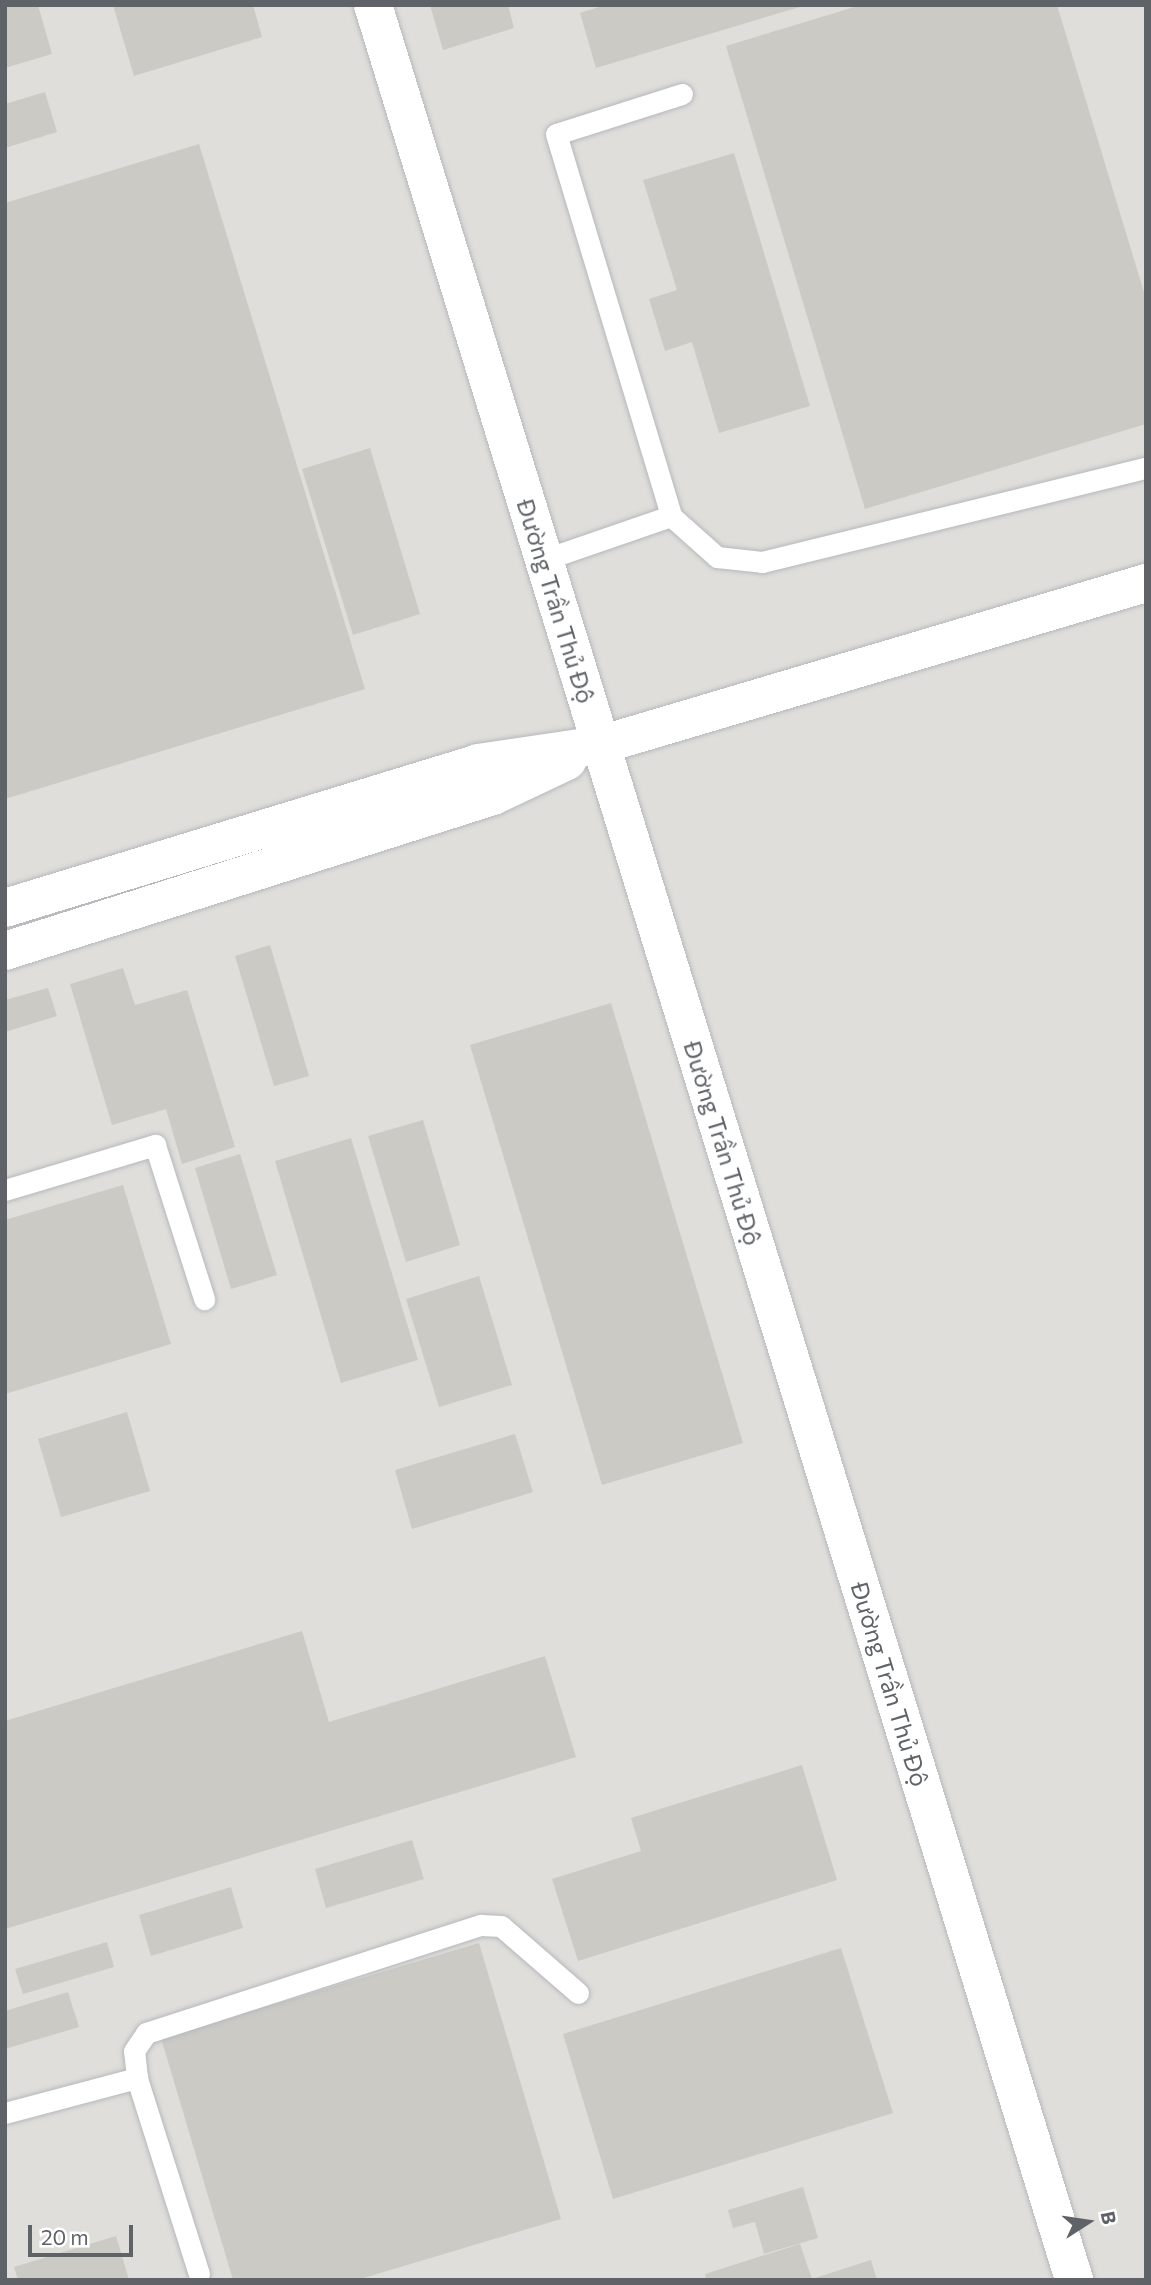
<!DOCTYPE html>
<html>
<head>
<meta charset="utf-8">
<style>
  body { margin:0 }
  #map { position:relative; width:1151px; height:2285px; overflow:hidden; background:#f1efe8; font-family:Commissioner,sans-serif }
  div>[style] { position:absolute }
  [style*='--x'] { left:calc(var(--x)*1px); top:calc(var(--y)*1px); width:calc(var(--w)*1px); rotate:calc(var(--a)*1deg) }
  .industrial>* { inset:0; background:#e0deda }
  .building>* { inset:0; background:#cccac5 }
  .roads { filter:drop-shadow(0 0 2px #b5b8bc) drop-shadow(0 0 2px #b5b8bc) }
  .service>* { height:21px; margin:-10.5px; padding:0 10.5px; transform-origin:10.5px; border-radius:10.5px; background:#fff }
  .minor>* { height:38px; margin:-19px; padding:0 19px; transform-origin:19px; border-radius:19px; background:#fff }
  span { translate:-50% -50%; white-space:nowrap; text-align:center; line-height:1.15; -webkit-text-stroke:5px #fff; paint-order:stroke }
  .street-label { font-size:24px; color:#5f6368 }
  .frame { position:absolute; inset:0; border:7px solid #5f6368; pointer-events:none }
  .north { position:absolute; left:1053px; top:2187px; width:70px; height:70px; -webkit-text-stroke:5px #fff; paint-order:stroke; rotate:78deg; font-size:19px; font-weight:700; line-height:28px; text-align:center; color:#5f6368 }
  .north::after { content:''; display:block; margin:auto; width:24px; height:32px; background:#5f6368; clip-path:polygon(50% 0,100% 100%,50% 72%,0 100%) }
  .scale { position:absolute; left:28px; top:2225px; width:105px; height:32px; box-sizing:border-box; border:4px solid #5f6368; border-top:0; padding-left:9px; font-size:21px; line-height:24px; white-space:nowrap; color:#5f6368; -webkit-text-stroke:5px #fff; paint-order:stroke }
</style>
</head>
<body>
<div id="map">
  <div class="industrial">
    <i style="clip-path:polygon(5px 5px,1146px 5px,1146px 2280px,5px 2280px)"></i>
  </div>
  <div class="building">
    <i style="clip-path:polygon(5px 5px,38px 5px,52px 54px,5px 68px)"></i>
    <i style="clip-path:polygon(113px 5px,253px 5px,262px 37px,134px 76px)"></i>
    <i style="clip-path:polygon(430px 5px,508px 5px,514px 28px,443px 50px)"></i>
    <i style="clip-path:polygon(605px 5px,803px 5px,803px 6px,596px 68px,580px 13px)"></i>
    <i style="clip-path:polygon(861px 5px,1057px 5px,1146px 299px,1146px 424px,865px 509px,726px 46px)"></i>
    <i style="clip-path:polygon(45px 92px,57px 132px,5px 148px,5px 104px)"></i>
    <i style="clip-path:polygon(199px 144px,365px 689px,5px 799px,5px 203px)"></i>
    <i style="clip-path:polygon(734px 153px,810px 406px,719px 433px,692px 342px,665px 351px,649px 299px,677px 290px,643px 180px)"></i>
    <i style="clip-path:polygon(370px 448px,420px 614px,353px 635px,302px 469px)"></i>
    <i style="clip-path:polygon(270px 945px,309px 1076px,274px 1086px,235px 956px)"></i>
    <i style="clip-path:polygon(123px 968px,135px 1005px,187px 990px,235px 1147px,182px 1164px,166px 1109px,112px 1125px,70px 984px)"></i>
    <i style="clip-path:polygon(48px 988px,57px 1016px,5px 1032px,5px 1000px)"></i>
    <i style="clip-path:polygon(611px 1003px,743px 1443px,602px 1485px,470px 1045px)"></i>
    <i style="clip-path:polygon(423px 1120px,460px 1245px,406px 1262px,368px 1136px)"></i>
    <i style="clip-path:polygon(351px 1138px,418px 1360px,341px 1383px,275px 1161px)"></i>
    <i style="clip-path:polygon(240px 1154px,277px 1275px,231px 1289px,195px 1168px)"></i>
    <i style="clip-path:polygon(123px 1185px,171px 1344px,5px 1394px,5px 1220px)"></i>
    <i style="clip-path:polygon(479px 1276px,512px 1385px,439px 1407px,406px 1299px)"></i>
    <i style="clip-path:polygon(127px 1412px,150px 1491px,61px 1517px,38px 1439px)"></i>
    <i style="clip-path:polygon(515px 1434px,533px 1492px,412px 1529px,395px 1470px)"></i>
    <i style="clip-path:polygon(302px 1631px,329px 1722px,545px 1656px,576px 1757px,5px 1929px,5px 1721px)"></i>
    <i style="clip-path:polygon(802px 1765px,837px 1880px,578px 1961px,552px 1879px,641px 1851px,631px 1818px)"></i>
    <i style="clip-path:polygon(412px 1840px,424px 1879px,326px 1908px,315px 1869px)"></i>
    <i style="clip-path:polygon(231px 1887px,243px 1928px,151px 1956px,139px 1915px)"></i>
    <i style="clip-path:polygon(107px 1942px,114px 1967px,23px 1994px,15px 1969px)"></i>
    <i style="clip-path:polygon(479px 1943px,561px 2219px,357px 2280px,233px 2280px,161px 2038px)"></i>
    <i style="clip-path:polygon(841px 1948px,893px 2113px,613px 2199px,563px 2034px)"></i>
    <i style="clip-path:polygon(68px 1992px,79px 2027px,5px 2049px,5px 2011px)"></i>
    <i style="clip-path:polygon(803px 2187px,818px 2238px,764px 2254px,755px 2222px,733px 2228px,728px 2210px)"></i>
    <i style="clip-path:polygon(116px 2236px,129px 2280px,18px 2280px,14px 2267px)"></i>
    <i style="clip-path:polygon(800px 2244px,812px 2279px,871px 2260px,877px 2280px,706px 2280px,705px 2274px)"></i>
  </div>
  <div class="roads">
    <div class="service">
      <i style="--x:682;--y:94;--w:132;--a:162.4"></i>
      <i style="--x:556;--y:134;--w:399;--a:73.2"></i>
      <i style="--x:671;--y:516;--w:62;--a:41.7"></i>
      <i style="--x:717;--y:557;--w:45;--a:6.3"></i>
      <i style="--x:762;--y:562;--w:395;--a:-13.8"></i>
      <i style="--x:543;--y:560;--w:135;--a:-19"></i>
      <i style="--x:5;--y:1190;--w:157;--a:-16.7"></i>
      <i style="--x:155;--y:1145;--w:162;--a:72.3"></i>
      <i style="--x:5;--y:2113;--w:137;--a:-14.9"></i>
      <i style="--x:199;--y:2274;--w:206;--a:-107.6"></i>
      <i style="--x:137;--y:2078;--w:27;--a:-96"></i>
      <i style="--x:134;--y:2051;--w:22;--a:-56"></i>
      <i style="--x:146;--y:2033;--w:352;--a:-17.9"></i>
      <i style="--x:481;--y:1925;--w:20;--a:3"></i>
      <i style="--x:501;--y:1926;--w:102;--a:41"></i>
    </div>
    <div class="minor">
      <i style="--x:373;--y:5;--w:2381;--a:72.87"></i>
      <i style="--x:5;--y:908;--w:495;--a:-17"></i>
      <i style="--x:478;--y:763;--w:123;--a:-8.4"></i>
      <i style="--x:600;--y:745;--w:570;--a:-16.53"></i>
      <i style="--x:5;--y:951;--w:512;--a:-17.62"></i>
      <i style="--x:493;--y:796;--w:82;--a:-25.3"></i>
    </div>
  </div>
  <div class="street-label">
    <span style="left:556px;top:601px;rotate:73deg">Đường Trần Thủ Độ</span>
    <span style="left:723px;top:1143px;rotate:73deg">Đường Trần Thủ Độ</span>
    <span style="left:890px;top:1684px;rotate:73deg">Đường Trần Thủ Độ</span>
  </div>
  <div class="frame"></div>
  <div class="north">B</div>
  <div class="scale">20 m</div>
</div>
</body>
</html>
